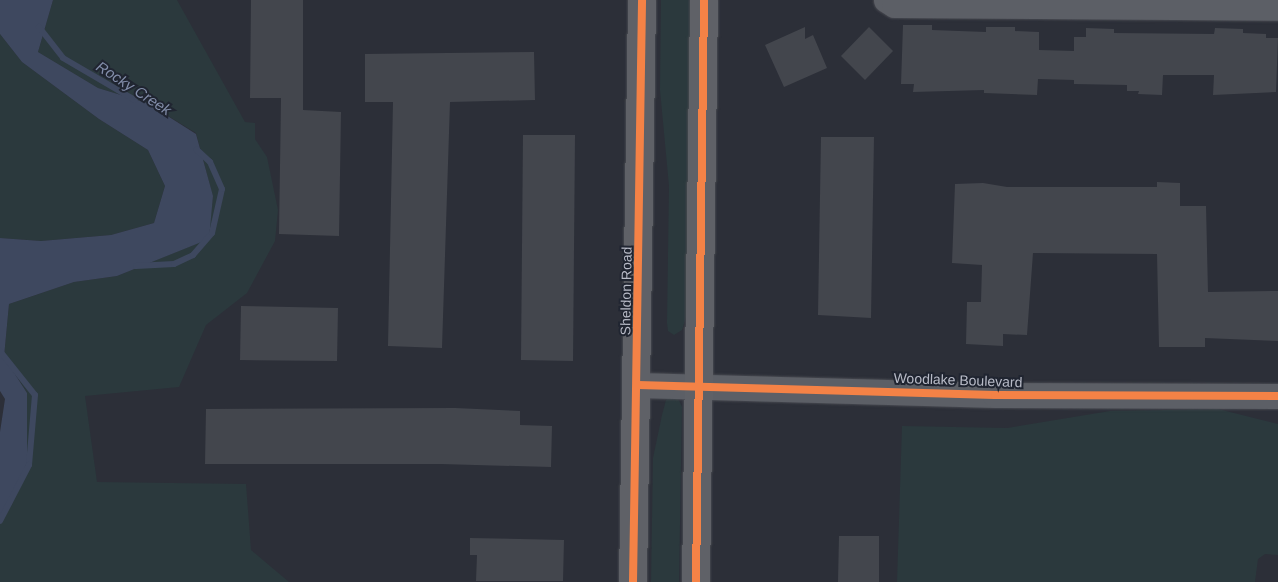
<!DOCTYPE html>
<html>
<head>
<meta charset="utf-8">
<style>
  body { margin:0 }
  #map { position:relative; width:1278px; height:582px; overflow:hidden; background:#2c2f38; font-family:Arial,sans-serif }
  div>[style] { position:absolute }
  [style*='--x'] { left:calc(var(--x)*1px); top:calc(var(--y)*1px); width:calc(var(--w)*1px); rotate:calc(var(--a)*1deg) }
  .green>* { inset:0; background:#2b393d }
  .water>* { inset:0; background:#3e485f }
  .stream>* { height:6px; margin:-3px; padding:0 3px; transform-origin:3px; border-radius:3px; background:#3e485f }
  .building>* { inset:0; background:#43464d }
  .roads { filter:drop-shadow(0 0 1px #484a51) drop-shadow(0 0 1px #484a51) }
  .minor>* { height:25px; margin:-12.5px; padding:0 12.5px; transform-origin:12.5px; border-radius:12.5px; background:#5c5f66 }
  .major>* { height:28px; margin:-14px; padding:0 14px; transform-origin:14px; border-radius:14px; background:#5f6167 }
  .cycleway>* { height:8px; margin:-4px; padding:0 4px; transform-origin:4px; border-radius:4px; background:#f48246 }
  span { translate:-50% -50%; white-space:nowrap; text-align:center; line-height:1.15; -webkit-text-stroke:4px #202531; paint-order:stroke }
  .street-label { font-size:14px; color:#b8bbc7 }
  .water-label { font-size:15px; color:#838eaa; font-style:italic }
</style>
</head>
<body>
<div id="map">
  <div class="green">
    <i style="clip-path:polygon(53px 0,177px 0,245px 122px,255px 123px,255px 139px,267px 157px,278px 210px,275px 241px,247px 293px,206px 325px,179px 387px,85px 396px,97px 482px,246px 484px,251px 550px,289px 582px,0 582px,0 522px,12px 504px,27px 393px,4px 357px,9px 304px,74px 282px,117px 276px,208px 239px,213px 197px,196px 133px,147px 103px,98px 88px,38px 52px)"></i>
    <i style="clip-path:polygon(661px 0,699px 0,687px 314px,682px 330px,674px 335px,668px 331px,667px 323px,669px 186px,660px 90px)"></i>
    <i style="clip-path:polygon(0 34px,22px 62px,99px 119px,148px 150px,165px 186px,154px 223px,111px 235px,41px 241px,0 238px)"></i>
    <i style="clip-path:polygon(672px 396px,677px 396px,682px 407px,679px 582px,651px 582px,653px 458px,662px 415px,666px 400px)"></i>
    <i style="clip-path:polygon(1218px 409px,1278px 424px,1278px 555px,1265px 554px,1258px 559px,1255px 582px,897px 582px,902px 426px,1007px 428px,1110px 411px)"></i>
  </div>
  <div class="water">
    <i style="clip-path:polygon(0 0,53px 0,38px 52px,98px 88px,147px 103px,196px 134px,213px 196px,209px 239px,117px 276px,74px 282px,9px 304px,4px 357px,27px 393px,27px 462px,12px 504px,0 522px,0 432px,5px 399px,0 391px,0 238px,41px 241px,111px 235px,154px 223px,165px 186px,148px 150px,99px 119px,22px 62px,0 34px)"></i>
  </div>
  <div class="stream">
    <i style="--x:39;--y:27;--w:39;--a:52"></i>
    <i style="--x:63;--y:58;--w:83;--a:30.3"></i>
    <i style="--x:136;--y:266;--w:38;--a:-3"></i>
    <i style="--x:174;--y:264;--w:21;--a:-25"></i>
    <i style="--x:193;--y:255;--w:29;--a:-49"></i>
    <i style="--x:212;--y:233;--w:45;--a:-77.2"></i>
    <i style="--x:222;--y:189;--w:30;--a:-114"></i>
    <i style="--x:210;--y:162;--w:18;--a:-137"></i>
    <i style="--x:0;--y:351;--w:56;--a:51.5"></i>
    <i style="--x:35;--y:395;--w:70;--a:94.9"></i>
    <i style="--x:29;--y:465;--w:63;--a:117.4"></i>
  </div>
  <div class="building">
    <i style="clip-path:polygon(251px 0,303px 0,303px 110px,341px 112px,339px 236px,279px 234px,281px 98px,250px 98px)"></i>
    <i style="clip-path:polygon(903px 25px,932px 25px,932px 30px,986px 32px,986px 27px,1015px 27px,1015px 31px,1039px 32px,1039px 50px,1074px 51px,1074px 37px,1086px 37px,1086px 28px,1114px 29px,1114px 33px,1214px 34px,1215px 28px,1243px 29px,1243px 33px,1266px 34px,1266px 38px,1278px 38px,1276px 92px,1213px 95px,1214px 75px,1163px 75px,1162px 95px,1138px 94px,1139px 91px,1127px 91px,1127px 85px,1074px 84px,1074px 80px,1038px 79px,1037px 95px,984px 93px,984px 90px,913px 92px,914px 84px,901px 84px)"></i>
    <i style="clip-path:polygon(805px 27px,805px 39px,813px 35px,827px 68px,784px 87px,765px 45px)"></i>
    <i style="clip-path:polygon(869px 27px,893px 51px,865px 80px,841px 56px)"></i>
    <i style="clip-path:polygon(534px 52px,535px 100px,450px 102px,442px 348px,388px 346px,393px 102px,365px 102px,365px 54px)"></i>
    <i style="clip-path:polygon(523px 135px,575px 135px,573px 361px,521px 360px)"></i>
    <i style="clip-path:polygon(821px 137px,874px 137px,871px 318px,818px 315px)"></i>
    <i style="clip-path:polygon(1157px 182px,1180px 183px,1180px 206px,1206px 206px,1208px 292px,1278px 291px,1278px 341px,1205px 338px,1205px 347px,1159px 347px,1157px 254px,1033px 253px,1027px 335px,1003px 334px,1003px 346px,966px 344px,967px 302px,981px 302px,982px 265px,952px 263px,955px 184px,983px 183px,1007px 187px,1157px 187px)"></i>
    <i style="clip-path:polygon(241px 306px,338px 308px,337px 361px,240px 360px)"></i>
    <i style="clip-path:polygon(455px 408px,520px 411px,520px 425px,552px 426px,551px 467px,441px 464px,205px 464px,206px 409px)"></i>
    <i style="clip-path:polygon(839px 536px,879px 536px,879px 582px,838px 582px)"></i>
    <i style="clip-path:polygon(470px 538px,564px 540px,563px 581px,476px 581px,477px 555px,470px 555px)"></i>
  </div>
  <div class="roads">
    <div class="minor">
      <i style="--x:886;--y:0;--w:9;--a:32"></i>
      <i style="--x:894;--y:5;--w:384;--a:0.4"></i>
      <i style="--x:638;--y:385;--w:357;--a:1.6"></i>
      <i style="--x:995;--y:395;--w:283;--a:0.2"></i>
    </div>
    <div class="major">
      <i style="--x:633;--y:582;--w:582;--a:-89.11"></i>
      <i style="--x:696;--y:582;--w:582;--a:-89.21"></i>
    </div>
  </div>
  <div class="cycleway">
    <i style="--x:638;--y:385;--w:357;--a:1.6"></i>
    <i style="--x:995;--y:395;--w:283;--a:0.2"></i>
    <i style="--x:633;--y:582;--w:582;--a:-89.11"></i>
    <i style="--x:696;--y:582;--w:582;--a:-89.21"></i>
  </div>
  <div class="street-label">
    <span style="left:626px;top:291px;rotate:-89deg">Sheldon Road</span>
    <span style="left:958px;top:380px;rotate:2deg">Woodlake Boulevard</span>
  </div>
  <div class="water-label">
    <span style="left:134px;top:88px;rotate:33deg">Rocky Creek</span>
  </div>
</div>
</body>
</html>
